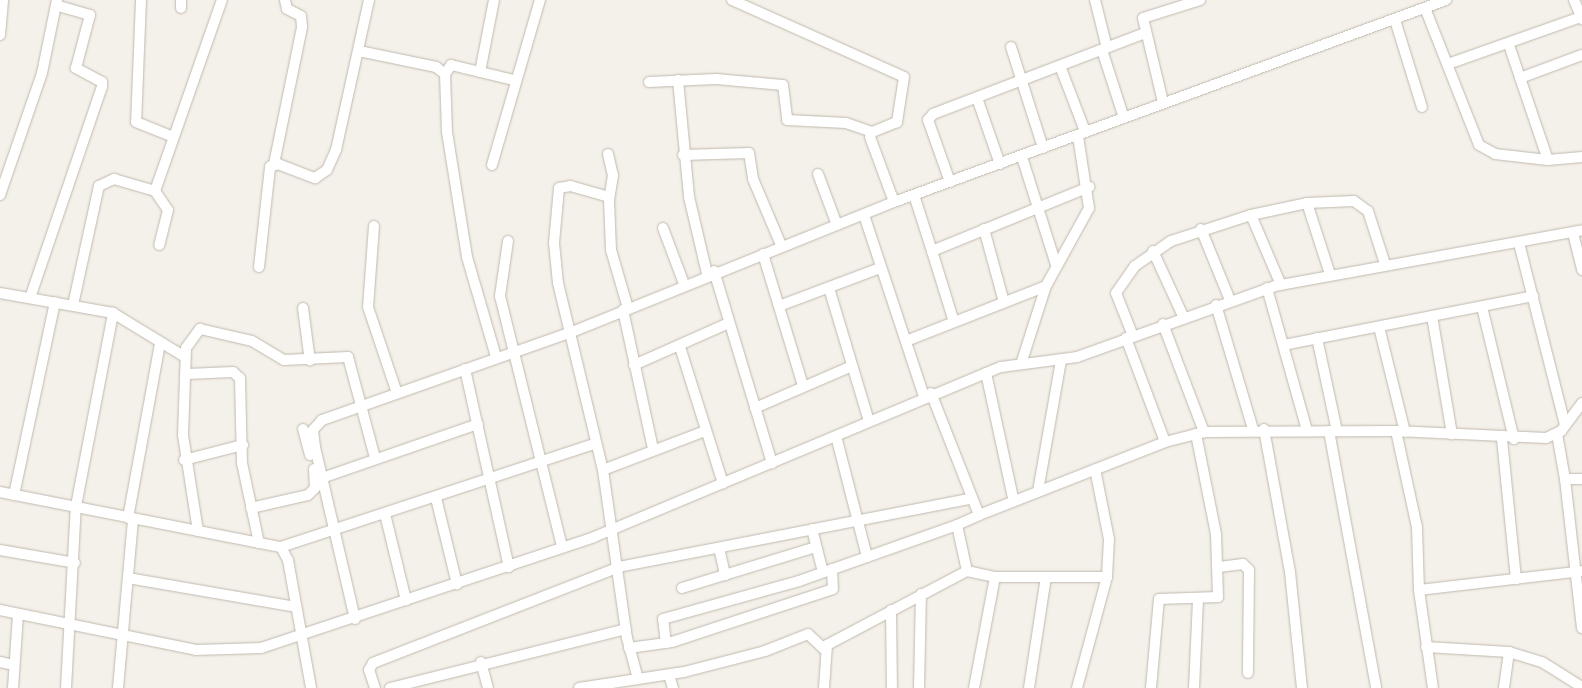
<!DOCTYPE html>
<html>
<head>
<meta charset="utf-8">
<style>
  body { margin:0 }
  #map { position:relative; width:1582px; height:688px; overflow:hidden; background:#f4f1ea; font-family:"IBM Plex Sans",sans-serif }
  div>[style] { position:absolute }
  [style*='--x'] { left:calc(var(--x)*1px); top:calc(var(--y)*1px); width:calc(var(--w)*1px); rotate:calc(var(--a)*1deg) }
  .roads { filter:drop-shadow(0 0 1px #c0b8ad) drop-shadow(0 0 1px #c0b8ad) }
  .minor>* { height:10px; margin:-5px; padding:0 5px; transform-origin:5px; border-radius:5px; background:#fff }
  span { translate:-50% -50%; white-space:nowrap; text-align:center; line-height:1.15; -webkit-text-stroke:5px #fff; paint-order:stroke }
</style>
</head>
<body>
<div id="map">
  <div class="roads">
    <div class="minor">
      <i style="--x:141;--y:0;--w:122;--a:92.3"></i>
      <i style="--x:136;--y:122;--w:40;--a:22"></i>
      <i style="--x:181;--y:0;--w:8;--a:90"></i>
      <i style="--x:732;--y:0;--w:188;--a:24.1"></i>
      <i style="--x:904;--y:77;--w:46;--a:98.8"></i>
      <i style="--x:897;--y:122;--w:27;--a:158"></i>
      <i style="--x:872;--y:132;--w:5;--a:112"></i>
      <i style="--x:870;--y:137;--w:69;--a:69.7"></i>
      <i style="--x:1095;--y:0;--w:49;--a:76"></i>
      <i style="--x:1574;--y:0;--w:21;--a:67"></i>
      <i style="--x:1425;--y:8;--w:147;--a:68.5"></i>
      <i style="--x:1479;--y:145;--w:18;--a:29"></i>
      <i style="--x:1495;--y:154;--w:53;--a:6.5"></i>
      <i style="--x:1548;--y:160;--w:34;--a:-5"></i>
      <i style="--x:1395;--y:20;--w:91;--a:72.8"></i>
      <i style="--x:0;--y:35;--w:35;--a:-85"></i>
      <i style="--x:1509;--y:45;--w:121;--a:71.3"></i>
      <i style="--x:1011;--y:47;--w:106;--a:72.4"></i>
      <i style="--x:1102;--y:50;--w:71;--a:72.1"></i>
      <i style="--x:359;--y:51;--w:79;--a:11.7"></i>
      <i style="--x:436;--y:67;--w:11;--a:38"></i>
      <i style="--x:445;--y:74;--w:58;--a:88"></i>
      <i style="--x:447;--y:132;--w:127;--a:80.9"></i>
      <i style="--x:467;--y:257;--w:104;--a:73.8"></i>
      <i style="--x:1448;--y:64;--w:141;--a:-19.5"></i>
      <i style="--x:1060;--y:66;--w:70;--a:69"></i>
      <i style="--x:480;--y:72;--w:73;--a:-79"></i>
      <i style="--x:445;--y:74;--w:11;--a:-56"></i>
      <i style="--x:451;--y:65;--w:65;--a:13.4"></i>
      <i style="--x:1520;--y:78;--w:66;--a:-20.4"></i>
      <i style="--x:678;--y:80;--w:118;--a:84.6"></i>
      <i style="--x:689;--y:197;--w:79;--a:76.8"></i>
      <i style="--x:649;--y:82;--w:67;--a:-2.6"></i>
      <i style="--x:716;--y:79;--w:67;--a:5.1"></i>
      <i style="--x:783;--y:85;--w:35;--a:83"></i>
      <i style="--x:787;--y:120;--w:59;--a:2.9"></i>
      <i style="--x:846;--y:123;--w:28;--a:19"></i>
      <i style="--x:977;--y:98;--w:70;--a:70.8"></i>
      <i style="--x:1163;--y:102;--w:86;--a:-103.4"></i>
      <i style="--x:1143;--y:18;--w:60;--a:-17.5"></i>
      <i style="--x:608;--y:154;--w:22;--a:77"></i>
      <i style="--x:613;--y:175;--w:25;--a:99"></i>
      <i style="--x:609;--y:200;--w:50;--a:87.7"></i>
      <i style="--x:611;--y:250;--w:60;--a:73.7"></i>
      <i style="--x:683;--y:155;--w:66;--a:-1.7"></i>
      <i style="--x:749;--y:153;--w:26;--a:81"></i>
      <i style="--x:753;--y:179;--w:72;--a:67"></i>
      <i style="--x:1022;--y:157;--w:113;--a:72.5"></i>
      <i style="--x:274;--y:164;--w:140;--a:-78.4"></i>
      <i style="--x:302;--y:27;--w:11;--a:-95"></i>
      <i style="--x:301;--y:16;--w:16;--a:-153"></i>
      <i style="--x:287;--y:9;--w:9;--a:-103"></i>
      <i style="--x:492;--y:165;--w:172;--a:-73.8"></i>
      <i style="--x:818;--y:174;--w:54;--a:69.6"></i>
      <i style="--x:950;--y:182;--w:66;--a:-109.5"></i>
      <i style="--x:928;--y:120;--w:8;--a:-50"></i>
      <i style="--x:933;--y:114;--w:227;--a:-20.9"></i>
      <i style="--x:155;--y:191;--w:23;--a:56"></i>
      <i style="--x:168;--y:210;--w:36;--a:104"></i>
      <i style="--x:0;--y:195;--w:129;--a:-71"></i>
      <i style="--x:42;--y:73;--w:75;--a:-78.4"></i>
      <i style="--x:914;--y:195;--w:59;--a:72.2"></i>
      <i style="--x:932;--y:251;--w:170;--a:-22.2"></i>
      <i style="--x:609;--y:197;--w:40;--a:-164"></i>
      <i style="--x:571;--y:186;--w:12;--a:171"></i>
      <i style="--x:559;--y:188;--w:55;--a:95.2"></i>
      <i style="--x:554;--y:243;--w:40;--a:84.3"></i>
      <i style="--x:558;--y:283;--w:192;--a:76.5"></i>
      <i style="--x:603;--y:470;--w:170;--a:81.9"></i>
      <i style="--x:627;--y:638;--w:42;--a:75"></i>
      <i style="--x:1307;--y:203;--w:75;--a:72.1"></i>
      <i style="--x:864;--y:215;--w:191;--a:71.7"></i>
      <i style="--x:1251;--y:215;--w:76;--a:66.8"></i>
      <i style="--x:374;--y:226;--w:81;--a:94.2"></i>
      <i style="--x:368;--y:307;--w:91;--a:71.4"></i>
      <i style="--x:663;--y:228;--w:60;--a:69.4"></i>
      <i style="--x:984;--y:229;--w:76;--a:74.7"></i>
      <i style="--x:1201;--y:229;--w:77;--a:67.8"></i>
      <i style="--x:1573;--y:233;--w:38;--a:76"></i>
      <i style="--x:508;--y:241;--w:56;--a:98.3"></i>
      <i style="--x:500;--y:296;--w:259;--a:76.1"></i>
      <i style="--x:1519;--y:243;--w:188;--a:75.8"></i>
      <i style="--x:932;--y:251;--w:74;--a:72.8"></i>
      <i style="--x:1153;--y:251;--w:72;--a:65.2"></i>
      <i style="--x:763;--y:254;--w:138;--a:73.1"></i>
      <i style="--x:259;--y:267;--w:101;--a:-83.7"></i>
      <i style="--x:270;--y:167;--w:9;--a:-21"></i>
      <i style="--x:278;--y:164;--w:40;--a:21"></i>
      <i style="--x:315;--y:178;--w:14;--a:-34"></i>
      <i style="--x:327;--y:170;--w:22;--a:-66"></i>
      <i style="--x:336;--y:150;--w:154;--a:-77.6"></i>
      <i style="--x:714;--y:271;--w:201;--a:73.2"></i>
      <i style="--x:829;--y:288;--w:139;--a:73.3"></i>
      <i style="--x:1267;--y:288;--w:148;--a:74.3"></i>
      <i style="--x:0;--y:293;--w:115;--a:10"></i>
      <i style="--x:113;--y:313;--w:84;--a:31.4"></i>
      <i style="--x:30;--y:298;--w:223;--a:-71.2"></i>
      <i style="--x:102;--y:87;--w:5;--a:-90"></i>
      <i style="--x:102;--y:82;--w:30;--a:-152"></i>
      <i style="--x:76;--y:68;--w:55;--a:-75.2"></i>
      <i style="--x:90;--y:15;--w:35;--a:-164"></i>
      <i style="--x:73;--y:305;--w:122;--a:-77.7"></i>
      <i style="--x:99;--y:186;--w:17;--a:-25"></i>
      <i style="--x:114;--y:179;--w:43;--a:16.3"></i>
      <i style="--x:155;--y:191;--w:202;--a:-70.7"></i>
      <i style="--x:1216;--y:305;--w:129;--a:73.4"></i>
      <i style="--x:779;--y:306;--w:108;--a:-20.6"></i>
      <i style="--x:1482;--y:307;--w:136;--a:76.4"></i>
      <i style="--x:303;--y:308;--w:53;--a:82.5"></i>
      <i style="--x:623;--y:310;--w:142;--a:77.8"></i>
      <i style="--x:1432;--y:316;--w:120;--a:80.4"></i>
      <i style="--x:1163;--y:324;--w:116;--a:69.2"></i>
      <i style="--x:1379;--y:327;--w:108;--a:76.1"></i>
      <i style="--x:1133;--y:336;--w:46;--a:-111.6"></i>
      <i style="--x:1116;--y:293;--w:33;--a:-55"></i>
      <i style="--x:1135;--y:266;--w:44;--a:-34.8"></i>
      <i style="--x:1171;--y:241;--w:84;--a:-18"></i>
      <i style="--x:1251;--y:215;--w:57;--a:-12.1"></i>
      <i style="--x:1307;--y:203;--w:47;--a:-2.4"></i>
      <i style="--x:1354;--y:201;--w:17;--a:36"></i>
      <i style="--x:1368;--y:211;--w:56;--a:72.2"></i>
      <i style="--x:1126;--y:338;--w:111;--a:69.4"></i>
      <i style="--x:1317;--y:338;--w:95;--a:77.9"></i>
      <i style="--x:906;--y:341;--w:150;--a:-21.4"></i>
      <i style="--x:1284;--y:345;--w:254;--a:-11.1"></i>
      <i style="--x:680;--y:347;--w:143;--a:72.5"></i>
      <i style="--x:1022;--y:361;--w:79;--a:-72.3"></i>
      <i style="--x:1046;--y:286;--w:89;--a:-61.1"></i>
      <i style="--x:1089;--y:208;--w:73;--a:-98.7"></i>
      <i style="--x:634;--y:365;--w:104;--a:-23.9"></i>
      <i style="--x:465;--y:369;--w:203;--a:77.5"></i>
      <i style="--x:986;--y:373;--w:128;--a:77.8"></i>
      <i style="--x:187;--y:374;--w:46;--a:-2.5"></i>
      <i style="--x:233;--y:372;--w:9;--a:41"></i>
      <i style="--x:240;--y:378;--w:85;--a:88.7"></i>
      <i style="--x:242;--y:463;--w:82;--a:78"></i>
      <i style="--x:931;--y:393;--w:131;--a:68.5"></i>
      <i style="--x:979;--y:515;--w:200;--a:-21.4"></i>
      <i style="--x:1165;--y:442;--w:40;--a:-14.4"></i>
      <i style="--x:1204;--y:432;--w:192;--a:-0.3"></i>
      <i style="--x:1396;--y:431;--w:150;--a:2.7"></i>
      <i style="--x:1546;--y:438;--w:17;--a:-25"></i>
      <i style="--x:1561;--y:431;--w:35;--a:-53"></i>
      <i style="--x:755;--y:408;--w:106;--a:-23.4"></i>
      <i style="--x:303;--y:429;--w:27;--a:75"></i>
      <i style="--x:1264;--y:429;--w:145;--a:79.7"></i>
      <i style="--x:1290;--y:572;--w:117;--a:84.1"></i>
      <i style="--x:1329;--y:431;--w:261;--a:79.6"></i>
      <i style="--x:1396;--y:431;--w:98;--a:77.7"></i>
      <i style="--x:1417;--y:527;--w:63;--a:88.2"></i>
      <i style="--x:1419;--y:590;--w:99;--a:81.9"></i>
      <i style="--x:1557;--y:434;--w:46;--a:79.9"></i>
      <i style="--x:1565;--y:479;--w:17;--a:0"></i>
      <i style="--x:836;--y:436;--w:125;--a:75.6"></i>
      <i style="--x:1502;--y:439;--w:141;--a:84.3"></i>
      <i style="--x:184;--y:460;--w:61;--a:-14.3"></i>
      <i style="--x:603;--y:470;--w:109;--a:-20.9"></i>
      <i style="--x:322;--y:478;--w:165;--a:-19.1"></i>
      <i style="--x:1565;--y:479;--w:150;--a:83.5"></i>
      <i style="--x:1038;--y:491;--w:132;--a:-80"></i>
      <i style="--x:0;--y:492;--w:286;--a:11.1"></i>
      <i style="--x:281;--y:547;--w:15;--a:62"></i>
      <i style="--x:288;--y:560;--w:130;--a:79.8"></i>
      <i style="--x:14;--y:495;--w:197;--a:-78"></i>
      <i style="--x:436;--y:498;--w:89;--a:76.3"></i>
      <i style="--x:251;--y:508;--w:58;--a:-12.8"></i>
      <i style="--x:308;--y:495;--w:10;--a:-45"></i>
      <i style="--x:315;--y:488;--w:19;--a:-93"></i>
      <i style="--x:385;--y:514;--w:89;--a:76.3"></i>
      <i style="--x:128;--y:518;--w:177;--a:-79.6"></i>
      <i style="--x:812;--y:529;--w:44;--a:75.7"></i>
      <i style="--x:198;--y:531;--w:97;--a:-98.9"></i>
      <i style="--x:183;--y:435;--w:87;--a:-88"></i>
      <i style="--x:186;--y:348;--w:24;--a:-54"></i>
      <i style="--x:200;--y:329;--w:53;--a:13"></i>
      <i style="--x:252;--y:341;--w:37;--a:31"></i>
      <i style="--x:284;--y:360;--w:64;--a:-2.7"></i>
      <i style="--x:348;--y:357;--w:105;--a:75"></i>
      <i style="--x:281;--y:547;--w:330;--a:-18.2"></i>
      <i style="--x:719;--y:548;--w:28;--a:77"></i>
      <i style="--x:0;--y:550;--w:76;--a:9.8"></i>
      <i style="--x:1219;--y:567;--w:24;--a:-7"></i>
      <i style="--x:1243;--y:564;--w:8;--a:45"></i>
      <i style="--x:1249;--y:570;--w:103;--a:90.6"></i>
      <i style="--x:967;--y:571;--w:47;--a:-102.3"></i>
      <i style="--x:957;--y:525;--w:24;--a:-24"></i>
      <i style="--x:128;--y:578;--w:170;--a:9.8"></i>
      <i style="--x:682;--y:588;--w:140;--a:-17"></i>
      <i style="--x:1419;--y:590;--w:164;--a:-6.6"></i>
      <i style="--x:0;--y:610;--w:200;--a:11.5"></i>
      <i style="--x:196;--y:650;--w:65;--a:-1.8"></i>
      <i style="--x:261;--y:648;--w:351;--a:-18.4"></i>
      <i style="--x:594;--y:537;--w:441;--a:-22.7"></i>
      <i style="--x:1001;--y:367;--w:77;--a:-7.5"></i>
      <i style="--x:1077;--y:357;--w:210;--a:-19.7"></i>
      <i style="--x:1275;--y:286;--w:312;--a:-10.3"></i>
      <i style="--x:891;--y:610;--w:78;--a:89.3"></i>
      <i style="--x:355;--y:619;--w:177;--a:-103.1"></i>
      <i style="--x:315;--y:447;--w:17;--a:-97"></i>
      <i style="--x:313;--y:430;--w:13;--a:-48"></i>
      <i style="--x:322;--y:420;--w:265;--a:-19.4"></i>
      <i style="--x:572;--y:332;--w:347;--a:-22"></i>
      <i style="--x:894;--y:202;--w:588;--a:-20.1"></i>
      <i style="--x:666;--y:643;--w:24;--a:-97"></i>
      <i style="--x:663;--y:619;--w:141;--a:-15.6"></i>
      <i style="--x:799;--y:581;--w:168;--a:-19.5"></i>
      <i style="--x:1426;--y:647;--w:83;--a:3.4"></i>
      <i style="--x:1509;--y:652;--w:36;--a:98"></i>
      <i style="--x:629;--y:648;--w:43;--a:-7.9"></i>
      <i style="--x:672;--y:642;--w:169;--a:-18.2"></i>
      <i style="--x:833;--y:589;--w:20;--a:-93"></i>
      <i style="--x:1509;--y:652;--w:34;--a:17"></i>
      <i style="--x:1542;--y:662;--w:47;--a:32"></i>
      <i style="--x:0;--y:662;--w:14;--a:12"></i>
      <i style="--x:481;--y:662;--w:27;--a:75"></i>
      <i style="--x:669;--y:675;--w:14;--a:73"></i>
      <i style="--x:13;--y:688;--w:74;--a:-86.1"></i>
      <i style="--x:66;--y:688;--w:182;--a:-86.9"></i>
      <i style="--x:76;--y:506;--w:197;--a:-79.1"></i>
      <i style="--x:118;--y:688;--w:170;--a:-84.9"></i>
      <i style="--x:375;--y:688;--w:19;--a:-108"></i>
      <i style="--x:369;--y:670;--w:8;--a:-60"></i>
      <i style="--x:373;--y:663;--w:264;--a:-21.3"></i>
      <i style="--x:619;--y:567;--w:358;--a:-11"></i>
      <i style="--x:390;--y:688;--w:243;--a:-14"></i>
      <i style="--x:579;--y:688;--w:106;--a:-8.7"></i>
      <i style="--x:684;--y:672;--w:84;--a:-14.5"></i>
      <i style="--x:765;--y:651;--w:46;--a:-21.6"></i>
      <i style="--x:808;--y:634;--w:22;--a:43"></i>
      <i style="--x:824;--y:688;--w:43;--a:-86"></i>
      <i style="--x:827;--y:645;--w:158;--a:-27.9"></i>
      <i style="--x:967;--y:571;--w:29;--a:12"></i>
      <i style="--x:995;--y:577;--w:112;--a:0"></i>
      <i style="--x:1107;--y:577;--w:38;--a:-87"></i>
      <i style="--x:1109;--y:539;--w:71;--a:-101.3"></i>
      <i style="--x:919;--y:688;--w:94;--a:-88.8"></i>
      <i style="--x:974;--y:688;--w:113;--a:-79.3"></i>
      <i style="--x:1029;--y:688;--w:112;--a:-81.3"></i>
      <i style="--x:1077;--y:688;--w:115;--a:-74.9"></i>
      <i style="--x:1151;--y:688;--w:89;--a:-84.9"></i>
      <i style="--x:1159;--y:599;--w:59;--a:-1.9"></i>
      <i style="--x:1218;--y:597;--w:63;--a:-91.8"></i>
      <i style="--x:1216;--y:534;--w:102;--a:-101.3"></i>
      <i style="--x:1194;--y:688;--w:89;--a:-87.4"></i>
    </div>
  </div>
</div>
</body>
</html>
